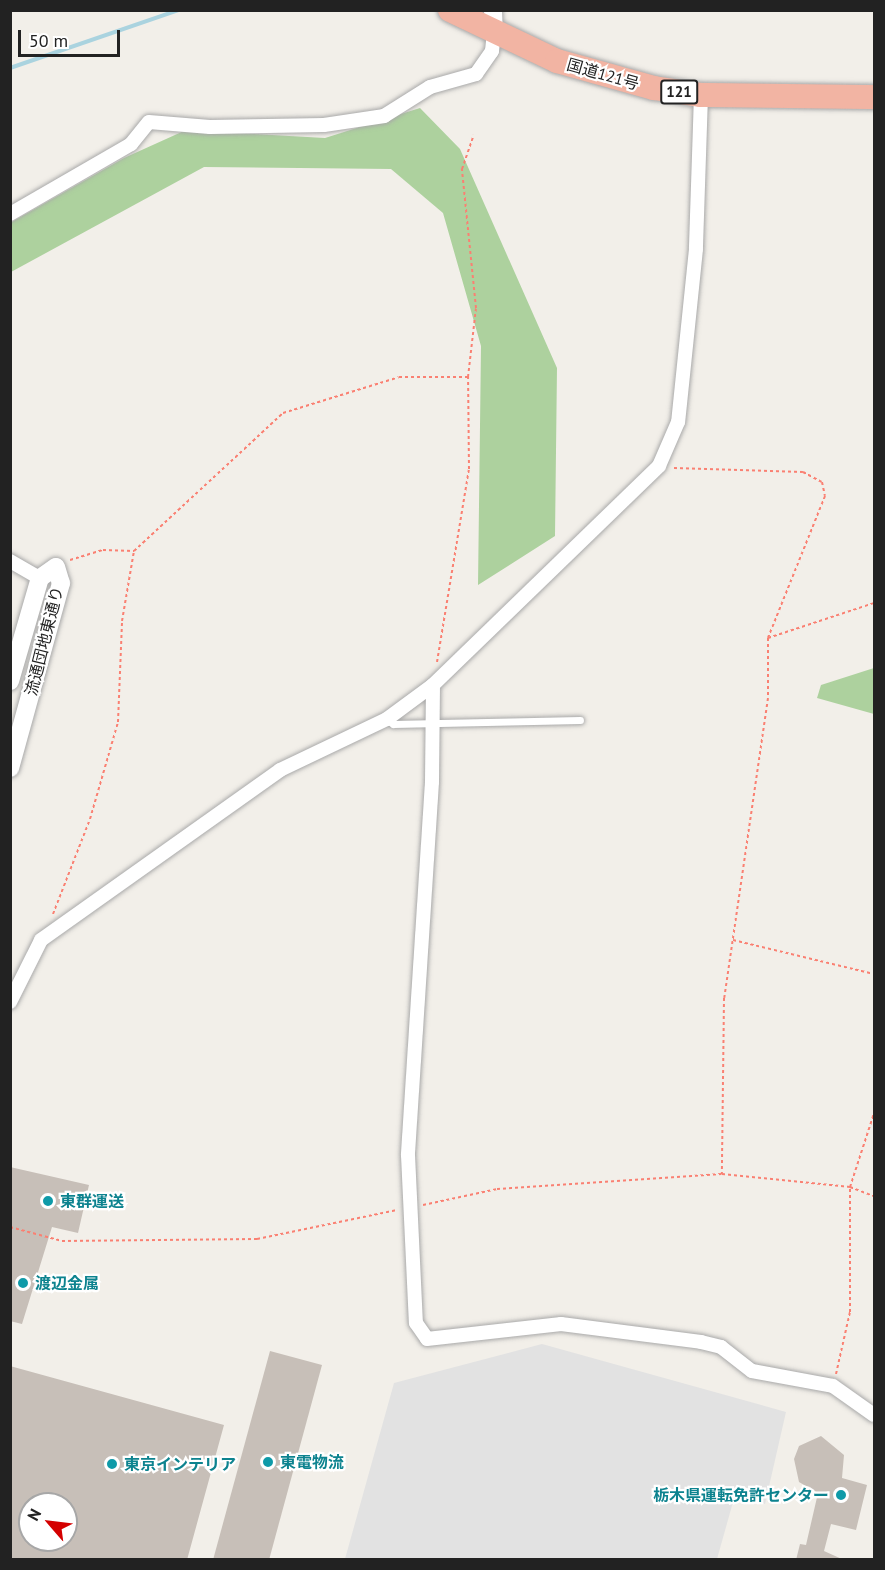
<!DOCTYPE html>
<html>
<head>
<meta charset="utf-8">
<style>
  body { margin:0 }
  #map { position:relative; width:885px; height:1570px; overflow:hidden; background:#f2efe9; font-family:"PT Sans","Noto Sans JP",sans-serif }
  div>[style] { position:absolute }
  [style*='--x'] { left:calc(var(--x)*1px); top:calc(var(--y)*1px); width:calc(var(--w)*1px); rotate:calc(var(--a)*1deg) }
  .forest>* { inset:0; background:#add19e }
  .parking>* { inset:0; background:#e2e2e2 }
  .stream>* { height:4px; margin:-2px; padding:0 2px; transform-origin:2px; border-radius:2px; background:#aad3df }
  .building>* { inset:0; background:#c7bfb8 }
  .path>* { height:2px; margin-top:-1px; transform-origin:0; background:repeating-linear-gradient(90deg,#fa8072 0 3px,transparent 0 6px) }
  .roads { filter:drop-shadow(0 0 2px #a9a9a9) drop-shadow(0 0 2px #a9a9a9) }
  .service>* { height:7px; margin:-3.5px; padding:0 3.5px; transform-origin:3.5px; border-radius:3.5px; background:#fff }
  .minor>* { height:14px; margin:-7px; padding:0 7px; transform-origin:7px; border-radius:7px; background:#fff }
  .tertiary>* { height:18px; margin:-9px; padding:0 9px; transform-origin:9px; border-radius:9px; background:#fff }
  .trunk>* { height:24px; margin:-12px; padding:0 12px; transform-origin:12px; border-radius:12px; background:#f2b4a3 }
  .dots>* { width:16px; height:16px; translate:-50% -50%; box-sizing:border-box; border:3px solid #fff; border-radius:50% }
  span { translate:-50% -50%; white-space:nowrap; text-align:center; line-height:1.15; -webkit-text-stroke:4.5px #fff; paint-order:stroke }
  .shield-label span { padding:2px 4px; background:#fff; border:2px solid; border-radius:4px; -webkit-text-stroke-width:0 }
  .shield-label { font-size:15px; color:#222; font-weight:700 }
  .street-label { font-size:16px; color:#222 }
  .culture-label { font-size:16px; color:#0d838f; font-weight:700 }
  .left { translate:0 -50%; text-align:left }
  .right { translate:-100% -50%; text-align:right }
  .frame { position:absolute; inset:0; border:12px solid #222; pointer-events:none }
  .north { position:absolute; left:18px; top:1492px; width:60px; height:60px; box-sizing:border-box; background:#fff; border:2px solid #a7a7a7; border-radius:50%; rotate:298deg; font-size:16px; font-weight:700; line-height:24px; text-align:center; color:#222 }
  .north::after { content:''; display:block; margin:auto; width:21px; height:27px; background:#d40000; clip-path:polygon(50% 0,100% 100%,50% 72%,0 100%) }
  .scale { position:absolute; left:18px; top:30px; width:102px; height:27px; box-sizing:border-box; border:3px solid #222; border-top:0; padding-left:8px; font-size:18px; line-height:21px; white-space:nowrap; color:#222; -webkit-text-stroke:4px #fff; paint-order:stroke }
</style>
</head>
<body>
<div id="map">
  <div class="forest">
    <i style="clip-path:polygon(420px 108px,460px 149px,557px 368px,555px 536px,478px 585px,481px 346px,443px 213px,391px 169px,204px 167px,11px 272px,10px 223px,124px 158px,186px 130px,325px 138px)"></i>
    <i style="clip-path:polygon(874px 668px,874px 714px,817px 698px,821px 685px)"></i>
  </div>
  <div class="parking">
    <i style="clip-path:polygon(542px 1344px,786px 1412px,765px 1504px,735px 1495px,717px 1559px,345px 1559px,394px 1383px)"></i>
  </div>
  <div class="stream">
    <i style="--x:10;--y:68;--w:178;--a:-19"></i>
  </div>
  <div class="building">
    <i style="clip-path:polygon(10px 1167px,89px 1185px,78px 1233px,52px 1227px,22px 1324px,10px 1321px)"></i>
    <i style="clip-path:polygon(270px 1351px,322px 1365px,269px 1560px,213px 1560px)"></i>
    <i style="clip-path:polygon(evenodd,10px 1366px,224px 1425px,187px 1560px,10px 1560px,10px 1366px,30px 1504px,66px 1504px,66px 1540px,30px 1540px,30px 1504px)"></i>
    <i style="clip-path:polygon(821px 1436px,844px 1455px,842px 1478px,867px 1485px,856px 1530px,831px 1524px,824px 1551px,844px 1560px,796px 1560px,800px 1544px,806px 1545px,818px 1493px,799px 1482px,794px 1459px,799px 1446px)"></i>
  </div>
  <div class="path">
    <i style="--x:674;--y:468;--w:129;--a:1.8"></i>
    <i style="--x:803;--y:472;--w:21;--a:28"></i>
    <i style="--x:822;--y:482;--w:14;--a:78"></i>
    <i style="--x:825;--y:496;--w:153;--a:111.9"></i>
    <i style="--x:768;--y:638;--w:60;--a:90"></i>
    <i style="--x:768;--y:698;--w:303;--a:98.3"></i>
    <i style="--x:724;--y:998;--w:176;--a:90.7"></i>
    <i style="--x:70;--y:560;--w:34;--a:-17"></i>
    <i style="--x:103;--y:550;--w:31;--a:2"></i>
    <i style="--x:134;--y:551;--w:203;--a:-42.8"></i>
    <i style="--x:283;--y:413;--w:121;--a:-17.2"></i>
    <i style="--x:399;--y:377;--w:69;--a:0"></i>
    <i style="--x:768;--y:638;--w:112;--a:-18.3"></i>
    <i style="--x:437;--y:662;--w:196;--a:-80.6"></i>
    <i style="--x:469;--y:469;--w:92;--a:-90.6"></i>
    <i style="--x:468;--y:377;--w:69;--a:-83.4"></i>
    <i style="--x:476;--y:308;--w:140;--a:-95.8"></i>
    <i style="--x:462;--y:169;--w:36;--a:-71"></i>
    <i style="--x:53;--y:914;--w:102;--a:-68.7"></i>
    <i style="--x:90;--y:819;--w:101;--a:-73.9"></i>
    <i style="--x:118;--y:722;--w:101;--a:-87.7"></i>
    <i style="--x:122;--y:621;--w:71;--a:-80.3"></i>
    <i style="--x:733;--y:940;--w:145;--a:13.6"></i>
    <i style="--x:423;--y:1205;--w:76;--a:-12.2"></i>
    <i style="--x:497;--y:1189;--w:225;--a:-3.8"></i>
    <i style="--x:722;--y:1174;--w:129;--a:5.8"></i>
    <i style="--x:850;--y:1187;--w:26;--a:21"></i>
    <i style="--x:10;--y:1227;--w:54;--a:15.1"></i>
    <i style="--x:62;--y:1241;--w:195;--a:-0.6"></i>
    <i style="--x:257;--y:1239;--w:143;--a:-11.7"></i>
    <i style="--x:836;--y:1374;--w:64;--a:-77.3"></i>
    <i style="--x:850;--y:1312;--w:125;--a:-90"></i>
    <i style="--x:850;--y:1187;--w:78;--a:-72"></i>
  </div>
  <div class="roads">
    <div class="service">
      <i style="--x:387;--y:719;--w:8;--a:40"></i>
      <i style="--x:393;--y:724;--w:187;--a:-1.2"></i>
    </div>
    <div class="minor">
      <i style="--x:701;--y:95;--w:154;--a:91.9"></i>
      <i style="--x:696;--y:249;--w:174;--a:95.9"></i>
      <i style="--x:678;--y:422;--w:48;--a:113.4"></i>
      <i style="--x:659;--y:466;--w:315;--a:135.9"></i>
      <i style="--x:433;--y:685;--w:97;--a:90.6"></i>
      <i style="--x:432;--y:782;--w:374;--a:93.7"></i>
      <i style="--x:408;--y:1155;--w:168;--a:87.3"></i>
      <i style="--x:416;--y:1323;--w:19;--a:55"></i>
      <i style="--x:427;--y:1339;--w:135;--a:-6.4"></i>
      <i style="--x:561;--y:1324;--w:141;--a:7.3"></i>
      <i style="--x:701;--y:1342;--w:21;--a:14"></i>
      <i style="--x:721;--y:1347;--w:39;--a:38"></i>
      <i style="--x:752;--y:1371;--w:82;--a:10.5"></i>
      <i style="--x:833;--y:1386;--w:50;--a:35.3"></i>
      <i style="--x:10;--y:214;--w:140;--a:-30"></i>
      <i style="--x:131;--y:144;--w:28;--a:-51"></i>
      <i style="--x:149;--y:122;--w:61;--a:4.7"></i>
      <i style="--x:210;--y:127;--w:114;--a:-1"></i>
      <i style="--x:324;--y:125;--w:61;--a:-8.5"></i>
      <i style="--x:384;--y:116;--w:54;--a:-32.2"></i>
      <i style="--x:430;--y:87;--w:48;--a:-15.8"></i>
      <i style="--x:476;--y:74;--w:28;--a:-55"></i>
      <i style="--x:492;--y:51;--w:18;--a:-84"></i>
      <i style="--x:10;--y:561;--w:34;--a:30"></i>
      <i style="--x:10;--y:1002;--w:69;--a:-63.4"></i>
      <i style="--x:41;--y:940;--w:293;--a:-35.4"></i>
      <i style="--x:280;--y:770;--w:119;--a:-25.5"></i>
      <i style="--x:387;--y:719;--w:57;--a:-36.5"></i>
    </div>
    <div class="tertiary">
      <i style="--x:493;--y:10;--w:23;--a:88"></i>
      <i style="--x:10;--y:681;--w:107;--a:-73.8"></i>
      <i style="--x:40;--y:578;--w:19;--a:-35"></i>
      <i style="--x:56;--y:567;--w:17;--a:73"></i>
      <i style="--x:61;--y:583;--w:192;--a:105.4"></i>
    </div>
    <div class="trunk">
      <i style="--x:450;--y:10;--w:119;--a:25.5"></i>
      <i style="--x:557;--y:61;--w:101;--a:15.6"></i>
      <i style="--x:654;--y:88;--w:48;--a:8.5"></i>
      <i style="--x:701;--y:95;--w:173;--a:0.7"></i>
    </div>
  </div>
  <div class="dots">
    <i style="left:48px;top:1201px;background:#0f9aa8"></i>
    <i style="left:23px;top:1283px;background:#0f9aa8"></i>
    <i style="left:268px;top:1462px;background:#0f9aa8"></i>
    <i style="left:112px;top:1464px;background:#0f9aa8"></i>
    <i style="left:841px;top:1495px;background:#0f9aa8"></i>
  </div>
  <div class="shield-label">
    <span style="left:679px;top:92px">121</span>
  </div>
  <div class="street-label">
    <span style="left:603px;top:74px;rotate:16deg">国道121号</span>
    <span style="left:44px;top:641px;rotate:-76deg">流通団地東通り</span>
  </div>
  <div class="culture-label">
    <span class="left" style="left:60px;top:1201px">東群運送</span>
    <span class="left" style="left:35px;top:1283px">渡辺金属</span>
    <span class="left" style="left:280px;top:1462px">東電物流</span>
    <span class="left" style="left:124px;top:1464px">東京インテリア</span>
    <span class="right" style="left:829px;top:1495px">栃木県運転免許センター</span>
  </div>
  <div class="frame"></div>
  <div class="north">N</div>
  <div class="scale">50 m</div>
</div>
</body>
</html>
